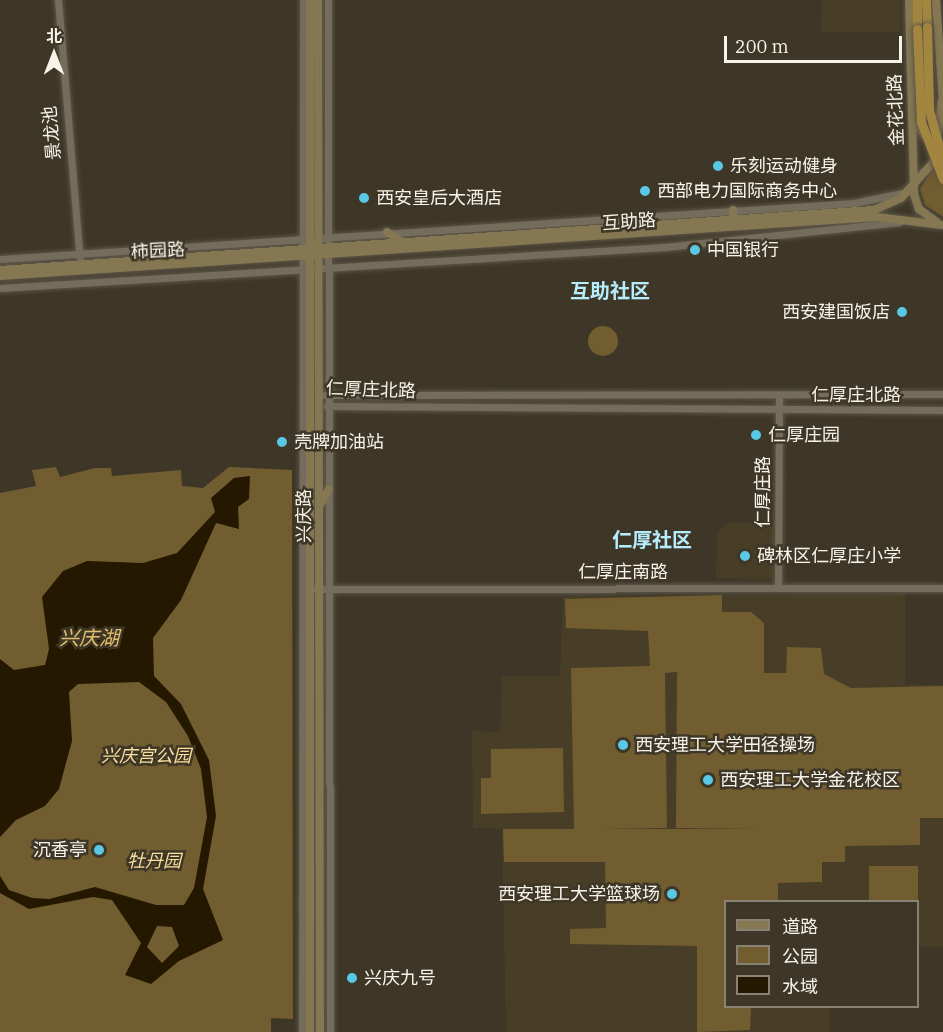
<!DOCTYPE html>
<html>
<head>
<meta charset="utf-8">
<style>
  body { margin:0 }
  #map { position:relative; width:943px; height:1032px; overflow:hidden; background:#3e3727; font-family:"IBM Plex Serif","Noto Sans SC",serif }
  div>[style] { position:absolute }
  [style*='--x'] { left:calc(var(--x)*1px); top:calc(var(--y)*1px); width:calc(var(--w)*1px); rotate:calc(var(--a)*1deg) }
  .built>* { inset:0; background:#483e27 }
  .green>* { inset:0; background:#715d2f }
  .round { border-radius:50% }
  .water>* { inset:0; background:#241800 }
  .roads { filter:drop-shadow(0 0 2px #5c5548) drop-shadow(0 0 2px #5c5548) }
  .tertiary>* { height:7px; margin:-3.5px; padding:0 3.5px; transform-origin:3.5px; border-radius:3.5px; background:#746d5b }
  .secondary>* { height:8px; margin:-4px; padding:0 4px; transform-origin:4px; border-radius:4px; background:#857751 }
  .trunk>* { height:9px; margin:-4.5px; padding:0 4.5px; transform-origin:4.5px; border-radius:4.5px; background:#a28640 }
  .bridges { filter:drop-shadow(0 0 2px #5c5548) drop-shadow(0 0 2px #5c5548) }
  .trunk-bridge>* { height:9px; margin:-4.5px; padding:0 4.5px; transform-origin:4.5px; border-radius:4.5px; background:#a28640 }
  .dots>* { width:16px; height:16px; translate:-50% -50%; box-sizing:border-box; border:3px solid #3e3727; border-radius:50% }
  span { translate:-50% -50%; white-space:nowrap; text-align:center; line-height:1.15; -webkit-text-stroke:5px #3e3727; paint-order:stroke }
  .street-label { font-size:18px; color:#f7f3e9 }
  .poi-label { font-size:18px; color:#f7f3e9 }
  .left { translate:0 -50%; text-align:left }
  .right { translate:-100% -50%; text-align:right }
  .park-label { font-size:18px; color:#fade9c; font-style:italic }
  .neighbourhood-label { font-size:20px; color:#b5edfc; font-weight:700 }
  .water-label { font-size:20px; color:#e3bf6b; font-style:italic }
  .legend { position:absolute; left:724px; top:900px; width:195px; height:108px; box-sizing:border-box; background:#3e3727; border:2px solid #888275; margin:0; padding:8px 10px; list-style:none; font-size:18px; color:#f7f3e9 }
  .legend li { display:flex; align-items:center; gap:12px; height:30px }
  .legend b { width:30px; border:2px solid #888275 }
  .north { position:absolute; left:24px; top:24px; width:60px; height:60px; -webkit-text-stroke:4px #3e3727; paint-order:stroke; rotate:0deg; font-size:16px; font-weight:700; line-height:24px; text-align:center; color:#f7f3e9 }
  .north::after { content:''; display:block; margin:auto; width:21px; height:27px; background:#f7f3e9; clip-path:polygon(50% 0,100% 100%,50% 72%,0 100%) }
  .scale { position:absolute; left:724px; top:36px; width:178px; height:27px; box-sizing:border-box; border:3px solid #f7f3e9; border-top:0; padding-left:8px; font-size:18px; line-height:21px; white-space:nowrap; color:#f7f3e9; -webkit-text-stroke:4px #3e3727; paint-order:stroke }
</style>
</head>
<body>
<div id="map">
  <div class="built">
    <i style="clip-path:polygon(822px 0,900px 0,900px 32px,821px 32px)"></i>
    <i style="clip-path:polygon(728px 522px,774px 522px,773px 579px,716px 578px,717px 533px)"></i>
    <i style="clip-path:polygon(905px 594px,905px 685px,943px 685px,943px 947px,918px 947px,918px 902px,726px 902px,726px 1006px,830px 1007px,830px 1032px,506px 1032px,502px 828px,473px 828px,472px 731px,500px 732px,502px 676px,560px 676px,563px 597px)"></i>
  </div>
  <div class="green">
    <i style="clip-path:polygon(943px 163px,943px 217px,925px 205px,920px 189px,933px 167px)"></i>
    <i class="round" style="left:588px;top:326px;width:30px;height:30px"></i>
    <i style="clip-path:polygon(56px 467px,60px 477px,95px 468px,111px 468px,112px 476px,181px 470px,182px 486px,203px 488px,229px 467px,292px 470px,293px 1019px,271px 1018px,271px 1032px,0 1032px,0 493px,36px 486px,32px 470px)"></i>
    <i style="clip-path:polygon(evenodd,722px 595px,722px 612px,751px 612px,764px 623px,764px 673px,786px 673px,787px 647px,821px 648px,824px 674px,851px 688px,943px 686px,943px 818px,920px 818px,920px 845px,845px 846px,845px 862px,822px 862px,822px 882px,778px 883px,778px 901px,726px 902px,726px 1006px,751px 1007px,750px 1030px,697px 1032px,697px 946px,570px 944px,570px 929px,606px 928px,605px 862px,504px 862px,503px 829px,574px 829px,571px 668px,650px 666px,648px 631px,566px 628px,565px 599px,722px 595px,677px 672px,676px 828px,764px 829px,597px 829px,667px 828px,665px 673px,677px 672px)"></i>
    <i style="clip-path:polygon(563px 748px,564px 812px,481px 814px,481px 778px,491px 778px,491px 749px)"></i>
    <i style="clip-path:polygon(869px 866px,918px 866px,918px 903px,869px 901px)"></i>
  </div>
  <div class="water">
    <i style="clip-path:polygon(evenodd,250px 476px,249px 499px,238px 507px,239px 529px,216px 523px,181px 600px,153px 638px,154px 676px,181px 704px,209px 760px,216px 816px,203px 889px,223px 940px,179px 961px,151px 984px,125px 975px,141px 943px,112px 900px,93px 897px,29px 909px,0 893px,0 876px,9px 890px,32px 898px,49px 899px,95px 887px,156px 905px,184px 905px,194px 888px,207px 817px,201px 769px,188px 736px,166px 702px,139px 682px,78px 684px,69px 692px,72px 741px,59px 789px,45px 806px,16px 820px,0 837px,0 659px,14px 670px,45px 665px,49px 649px,42px 597px,63px 571px,87px 561px,143px 563px,177px 553px,215px 512px,211px 498px,234px 478px,250px 476px,157px 926px,172px 927px,179px 946px,162px 963px,147px 947px,157px 926px)"></i>
  </div>
  <div class="roads">
    <div class="tertiary">
      <i style="--x:58;--y:0;--w:264;--a:85.2"></i>
      <i style="--x:328;--y:0;--w:1032;--a:89.89"></i>
      <i style="--x:0;--y:259;--w:856;--a:-3.75"></i>
      <i style="--x:854;--y:203;--w:54;--a:-11.7"></i>
      <i style="--x:0;--y:288;--w:666;--a:-3.53"></i>
      <i style="--x:665;--y:247;--w:236;--a:-6.1"></i>
      <i style="--x:325;--y:395;--w:618;--a:-0.09"></i>
      <i style="--x:327;--y:406;--w:616;--a:0.37"></i>
      <i style="--x:778;--y:586;--w:189;--a:-89.7"></i>
      <i style="--x:305;--y:589;--w:638;--a:-0.09"></i>
      <i style="--x:302;--y:1032;--w:1032;--a:-89.94"></i>
    </div>
    <div class="secondary">
      <i style="--x:310;--y:0;--w:1032;--a:90"></i>
      <i style="--x:318;--y:0;--w:1032;--a:89.89"></i>
      <i style="--x:909;--y:0;--w:194;--a:88.5"></i>
      <i style="--x:914;--y:194;--w:16;--a:72"></i>
      <i style="--x:919;--y:209;--w:22;--a:36"></i>
      <i style="--x:936;--y:0;--w:104;--a:86.1"></i>
      <i style="--x:914;--y:120;--w:19;--a:55"></i>
      <i style="--x:925;--y:136;--w:14;--a:-17"></i>
      <i style="--x:938;--y:132;--w:31;--a:-83"></i>
      <i style="--x:733;--y:210;--w:13;--a:86"></i>
      <i style="--x:387;--y:232;--w:20;--a:33"></i>
      <i style="--x:0;--y:270;--w:876;--a:-3.93"></i>
      <i style="--x:874;--y:210;--w:30;--a:-24"></i>
      <i style="--x:901;--y:198;--w:57;--a:-47.9"></i>
      <i style="--x:0;--y:276;--w:879;--a:-3.85"></i>
      <i style="--x:877;--y:217;--w:65;--a:7"></i>
      <i style="--x:320;--y:505;--w:18;--a:-61"></i>
    </div>
    <div class="trunk">
      <i style="--x:917;--y:0;--w:29;--a:90"></i>
      <i style="--x:926;--y:0;--w:27;--a:88"></i>
    </div>
  </div>
  <div class="bridges">
    <div class="trunk-bridge">
      <i style="--x:927;--y:27;--w:83;--a:88.6"></i>
      <i style="--x:929;--y:110;--w:53;--a:74.6"></i>
      <i style="--x:917;--y:29;--w:93;--a:87.5"></i>
      <i style="--x:921;--y:122;--w:61;--a:68.9"></i>
    </div>
  </div>
  <div class="dots">
    <i style="left:718px;top:166px;background:#59c8e4"></i>
    <i style="left:645px;top:191px;background:#59c8e4"></i>
    <i style="left:364px;top:198px;background:#59c8e4"></i>
    <i style="left:695px;top:250px;background:#59c8e4"></i>
    <i style="left:902px;top:312px;background:#59c8e4"></i>
    <i style="left:756px;top:435px;background:#59c8e4"></i>
    <i style="left:282px;top:442px;background:#59c8e4"></i>
    <i style="left:745px;top:556px;background:#59c8e4"></i>
    <i style="left:623px;top:745px;background:#59c8e4"></i>
    <i style="left:708px;top:780px;background:#59c8e4"></i>
    <i style="left:99px;top:850px;background:#59c8e4"></i>
    <i style="left:672px;top:894px;background:#59c8e4"></i>
    <i style="left:352px;top:978px;background:#59c8e4"></i>
  </div>
  <div class="street-label">
    <span style="left:896px;top:110px;rotate:-92deg">金花北路</span>
    <span style="left:52px;top:133px;rotate:-95deg">景龙池</span>
    <span style="left:629px;top:222px;rotate:-4deg">互助路</span>
    <span style="left:158px;top:251px;rotate:-3deg">柿园路</span>
    <span style="left:371px;top:390px;rotate:2deg">仁厚庄北路</span>
    <span style="left:856px;top:395px">仁厚庄北路</span>
    <span style="left:763px;top:492px;rotate:-90deg">仁厚庄路</span>
    <span style="left:304px;top:516px;rotate:-90deg">兴庆路</span>
    <span style="left:623px;top:572px">仁厚庄南路</span>
  </div>
  <div class="poi-label">
    <span class="left" style="left:730px;top:166px">乐刻运动健身</span>
    <span class="left" style="left:657px;top:191px">西部电力国际商务中心</span>
    <span class="left" style="left:376px;top:198px">西安皇后大酒店</span>
    <span class="left" style="left:707px;top:250px">中国银行</span>
    <span class="right" style="left:890px;top:312px">西安建国饭店</span>
    <span class="left" style="left:768px;top:435px">仁厚庄园</span>
    <span class="left" style="left:294px;top:442px">壳牌加油站</span>
    <span class="left" style="left:757px;top:556px">碑林区仁厚庄小学</span>
    <span class="left" style="left:635px;top:745px">西安理工大学田径操场</span>
    <span class="left" style="left:720px;top:780px">西安理工大学金花校区</span>
    <span class="right" style="left:87px;top:850px">沉香亭</span>
    <span class="right" style="left:660px;top:894px">西安理工大学篮球场</span>
    <span class="left" style="left:364px;top:978px">兴庆九号</span>
  </div>
  <div class="park-label">
    <span style="left:146px;top:756px">兴庆宫公园</span>
    <span style="left:154px;top:861px">牡丹园</span>
  </div>
  <div class="neighbourhood-label">
    <span style="left:610px;top:290px">互助社区</span>
    <span style="left:652px;top:539px">仁厚社区</span>
  </div>
  <div class="water-label">
    <span style="left:89px;top:637px">兴庆湖</span>
  </div>
  <ul class="legend">
  <li><b style="height:8px;background:#857751"></b>道路</li>
  <li><b style="height:16px;background:#715d2f"></b>公园</li>
  <li><b style="height:16px;background:#241800"></b>水域</li>
  </ul>
  <div class="north">北</div>
  <div class="scale">200 m</div>
</div>
</body>
</html>
